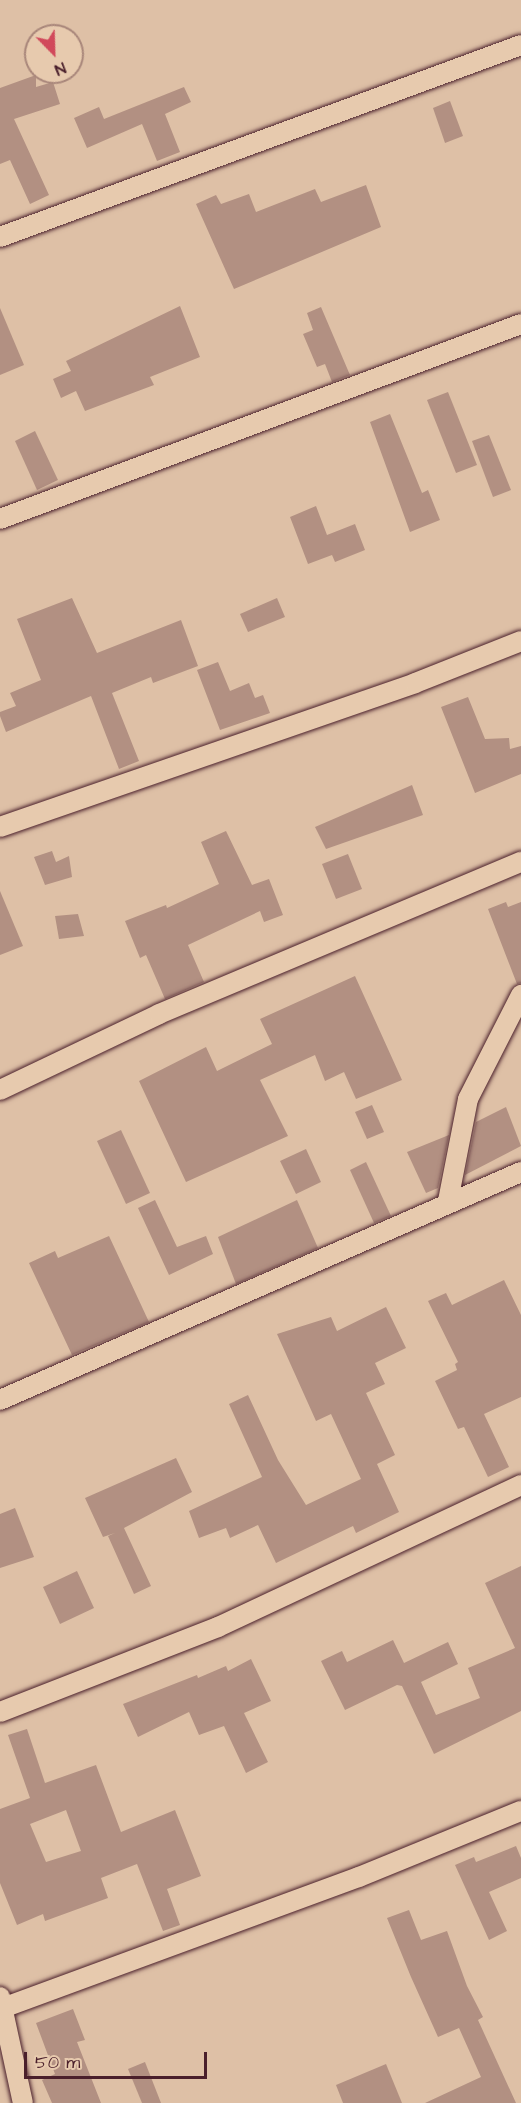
<!DOCTYPE html>
<html>
<head>
<meta charset="utf-8">
<style>
  body { margin:0 }
  #map { position:relative; width:521px; height:2103px; overflow:hidden; background:#dec0a6; font-family:"Architects Daughter",sans-serif }
  div>[style] { position:absolute }
  [style*='--x'] { left:calc(var(--x)*1px); top:calc(var(--y)*1px); width:calc(var(--w)*1px); rotate:calc(var(--a)*1deg) }
  .building>* { inset:0; background:#b29082 }
  .roads { filter:drop-shadow(0 0 2px #4a1f2b) drop-shadow(0 0 2px #4a1f2b) }
  .street>* { height:20px; margin:-10px; padding:0 10px; transform-origin:10px; border-radius:10px; background:#e7caae }
  span { translate:-50% -50%; white-space:nowrap; text-align:center; line-height:1.15; -webkit-text-stroke:4.5px #e7caae; paint-order:stroke }
  .north { position:absolute; left:24px; top:24px; width:60px; height:60px; box-sizing:border-box; background:#e7caae; border:2px solid #a8867a; border-radius:50%; rotate:157deg; font-size:16px; font-weight:700; line-height:24px; text-align:center; color:#4a1f2b }
  .north::after { content:''; display:block; margin:auto; width:21px; height:27px; background:#d1495b; clip-path:polygon(50% 0,100% 100%,50% 72%,0 100%) }
  .scale { position:absolute; left:24px; top:2052px; width:183px; height:27px; box-sizing:border-box; border:3px solid #4a1f2b; border-top:0; padding-left:8px; font-size:18px; line-height:21px; white-space:nowrap; color:#4a1f2b; -webkit-text-stroke:4px #e7caae; paint-order:stroke }
</style>
</head>
<body>
<div id="map">
  <div class="building">
    <i style="clip-path:polygon(36px 75px,36px 87px,53px 82px,60px 104px,14px 119px,49px 195px,30px 204px,10px 160px,0 164px,0 88px)"></i>
    <i style="clip-path:polygon(184px 87px,191px 102px,165px 114px,180px 152px,157px 161px,142px 124px,87px 148px,74px 118px,99px 107px,104px 119px)"></i>
    <i style="clip-path:polygon(450px 101px,463px 136px,445px 143px,433px 108px)"></i>
    <i style="clip-path:polygon(366px 185px,381px 227px,234px 289px,196px 204px,216px 195px,221px 204px,249px 194px,256px 212px,315px 189px,321px 202px)"></i>
    <i style="clip-path:polygon(180px 306px,200px 357px,150px 377px,154px 385px,85px 411px,76px 391px,61px 398px,53px 379px,71px 371px,66px 361px)"></i>
    <i style="clip-path:polygon(321px 307px,350px 375px,332px 382px,325px 364px,317px 367px,303px 334px,313px 330px,307px 313px)"></i>
    <i style="clip-path:polygon(0 308px,24px 365px,0 375px)"></i>
    <i style="clip-path:polygon(448px 392px,477px 465px,456px 473px,427px 400px)"></i>
    <i style="clip-path:polygon(390px 414px,422px 493px,428px 490px,440px 520px,410px 532px,370px 422px)"></i>
    <i style="clip-path:polygon(35px 431px,58px 480px,37px 490px,15px 441px)"></i>
    <i style="clip-path:polygon(489px 435px,511px 490px,493px 497px,472px 441px)"></i>
    <i style="clip-path:polygon(316px 506px,327px 535px,355px 524px,365px 550px,335px 562px,332px 555px,308px 564px,290px 517px)"></i>
    <i style="clip-path:polygon(72px 598px,97px 653px,181px 620px,198px 666px,153px 683px,151px 677px,112px 693px,139px 761px,119px 769px,91px 696px,6px 732px,0 716px,0 712px,16px 706px,10px 693px,41px 680px,17px 619px)"></i>
    <i style="clip-path:polygon(277px 598px,285px 617px,248px 632px,240px 614px)"></i>
    <i style="clip-path:polygon(218px 662px,230px 691px,249px 683px,255px 698px,263px 695px,270px 713px,220px 730px,197px 670px)"></i>
    <i style="clip-path:polygon(468px 697px,485px 739px,509px 738px,510px 749px,521px 746px,521px 774px,475px 793px,441px 707px)"></i>
    <i style="clip-path:polygon(412px 785px,423px 815px,326px 849px,315px 827px)"></i>
    <i style="clip-path:polygon(226px 831px,252px 885px,269px 879px,283px 915px,264px 922px,260px 911px,188px 945px,204px 982px,165px 999px,146px 955px,140px 958px,125px 921px,166px 905px,167px 908px,219px 884px,201px 842px)"></i>
    <i style="clip-path:polygon(52px 851px,56px 862px,69px 856px,72px 877px,45px 885px,34px 857px)"></i>
    <i style="clip-path:polygon(348px 854px,362px 889px,336px 899px,322px 864px)"></i>
    <i style="clip-path:polygon(0 891px,23px 946px,0 955px)"></i>
    <i style="clip-path:polygon(506px 902px,508px 907px,521px 902px,521px 983px,517px 984px,488px 909px)"></i>
    <i style="clip-path:polygon(78px 914px,84px 936px,59px 939px,55px 916px)"></i>
    <i style="clip-path:polygon(355px 976px,402px 1080px,356px 1099px,344px 1072px,325px 1081px,315px 1055px,260px 1080px,288px 1136px,186px 1182px,139px 1081px,206px 1047px,217px 1071px,272px 1044px,260px 1019px)"></i>
    <i style="clip-path:polygon(372px 1105px,384px 1132px,367px 1139px,355px 1112px)"></i>
    <i style="clip-path:polygon(506px 1107px,521px 1146px,465px 1175px,476px 1122px)"></i>
    <i style="clip-path:polygon(121px 1130px,150px 1193px,126px 1204px,97px 1141px)"></i>
    <i style="clip-path:polygon(449px 1135px,438px 1188px,426px 1193px,407px 1152px)"></i>
    <i style="clip-path:polygon(306px 1149px,321px 1182px,296px 1194px,280px 1161px)"></i>
    <i style="clip-path:polygon(366px 1162px,391px 1216px,374px 1223px,350px 1170px)"></i>
    <i style="clip-path:polygon(155px 1200px,177px 1247px,206px 1236px,213px 1254px,169px 1275px,138px 1208px)"></i>
    <i style="clip-path:polygon(297px 1200px,318px 1248px,236px 1284px,218px 1237px)"></i>
    <i style="clip-path:polygon(109px 1236px,149px 1322px,72px 1355px,29px 1263px,55px 1251px,58px 1258px)"></i>
    <i style="clip-path:polygon(504px 1280px,521px 1315px,521px 1397px,484px 1414px,509px 1467px,488px 1477px,464px 1427px,458px 1429px,435px 1381px,457px 1370px,455px 1364px,458px 1362px,428px 1301px,446px 1293px,452px 1305px)"></i>
    <i style="clip-path:polygon(386px 1307px,406px 1348px,375px 1363px,385px 1384px,366px 1393px,395px 1455px,377px 1464px,399px 1512px,356px 1533px,353px 1526px,276px 1563px,258px 1525px,230px 1538px,226px 1528px,199px 1538px,189px 1511px,262px 1477px,229px 1404px,248px 1395px,278px 1460px,306px 1505px,361px 1479px,331px 1414px,316px 1421px,277px 1334px,331px 1317px,337px 1331px)"></i>
    <i style="clip-path:polygon(176px 1458px,192px 1492px,124px 1528px,151px 1586px,134px 1594px,108px 1536px,115px 1533px,103px 1537px,85px 1498px)"></i>
    <i style="clip-path:polygon(15px 1508px,34px 1557px,0 1568px,0 1514px)"></i>
    <i style="clip-path:polygon(521px 1566px,521px 1711px,434px 1754px,402px 1686px,397px 1685px,345px 1710px,321px 1661px,342px 1651px,347px 1662px,393px 1640px,404px 1663px,448px 1642px,458px 1664px,421px 1682px,436px 1715px,480px 1698px,468px 1668px,515px 1648px,485px 1583px)"></i>
    <i style="clip-path:polygon(77px 1571px,94px 1608px,60px 1624px,43px 1587px)"></i>
    <i style="clip-path:polygon(251px 1659px,271px 1701px,244px 1713px,268px 1762px,246px 1773px,224px 1726px,199px 1735px,189px 1712px,138px 1737px,123px 1704px,197px 1675px,198px 1678px,226px 1666px,228px 1671px)"></i>
    <i style="clip-path:polygon(evenodd,27px 1729px,45px 1783px,96px 1765px,121px 1832px,175px 1810px,201px 1876px,167px 1889px,180px 1925px,163px 1931px,137px 1864px,101px 1878px,108px 1898px,45px 1921px,43px 1914px,17px 1925px,0 1883px,0 1809px,30px 1798px,8px 1735px,27px 1729px,66px 1810px,81px 1851px,46px 1862px,30px 1824px,66px 1810px)"></i>
    <i style="clip-path:polygon(516px 1846px,521px 1858px,521px 1878px,489px 1892px,507px 1931px,489px 1940px,455px 1865px,474px 1857px,476px 1862px)"></i>
    <i style="clip-path:polygon(409px 1910px,421px 1940px,447px 1931px,467px 1986px,483px 2017px,478px 2020px,516px 2103px,425px 2103px,481px 2077px,459px 2028px,438px 2037px,411px 1977px,387px 1918px)"></i>
    <i style="clip-path:polygon(73px 2009px,85px 2040px,77px 2042px,101px 2103px,52px 2103px,42px 2080px,55px 2074px,36px 2023px)"></i>
    <i style="clip-path:polygon(145px 2062px,161px 2103px,142px 2103px,128px 2069px)"></i>
    <i style="clip-path:polygon(386px 2064px,402px 2103px,343px 2103px,336px 2085px)"></i>
  </div>
  <div class="roads">
    <div class="street">
      <i style="--x:0;--y:237;--w:555;--a:-20.23"></i>
      <i style="--x:0;--y:519;--w:556;--a:-20.52"></i>
      <i style="--x:0;--y:827;--w:439;--a:-19.1"></i>
      <i style="--x:415;--y:683;--w:114;--a:-21.6"></i>
      <i style="--x:0;--y:1090;--w:176;--a:-25.5"></i>
      <i style="--x:159;--y:1014;--w:393;--a:-22.8"></i>
      <i style="--x:448;--y:1201;--w:104;--a:-78.9"></i>
      <i style="--x:468;--y:1099;--w:117;--a:-63"></i>
      <i style="--x:0;--y:1400;--w:569;--a:-23.64"></i>
      <i style="--x:0;--y:1712;--w:234;--a:-21.3"></i>
      <i style="--x:218;--y:1627;--w:335;--a:-25.1"></i>
      <i style="--x:0;--y:1997;--w:108;--a:77.8"></i>
      <i style="--x:0;--y:2009;--w:382;--a:-20.2"></i>
      <i style="--x:359;--y:1877;--w:175;--a:-22.2"></i>
    </div>
  </div>
  <div class="north">N</div>
  <div class="scale">50 m</div>
</div>
</body>
</html>
